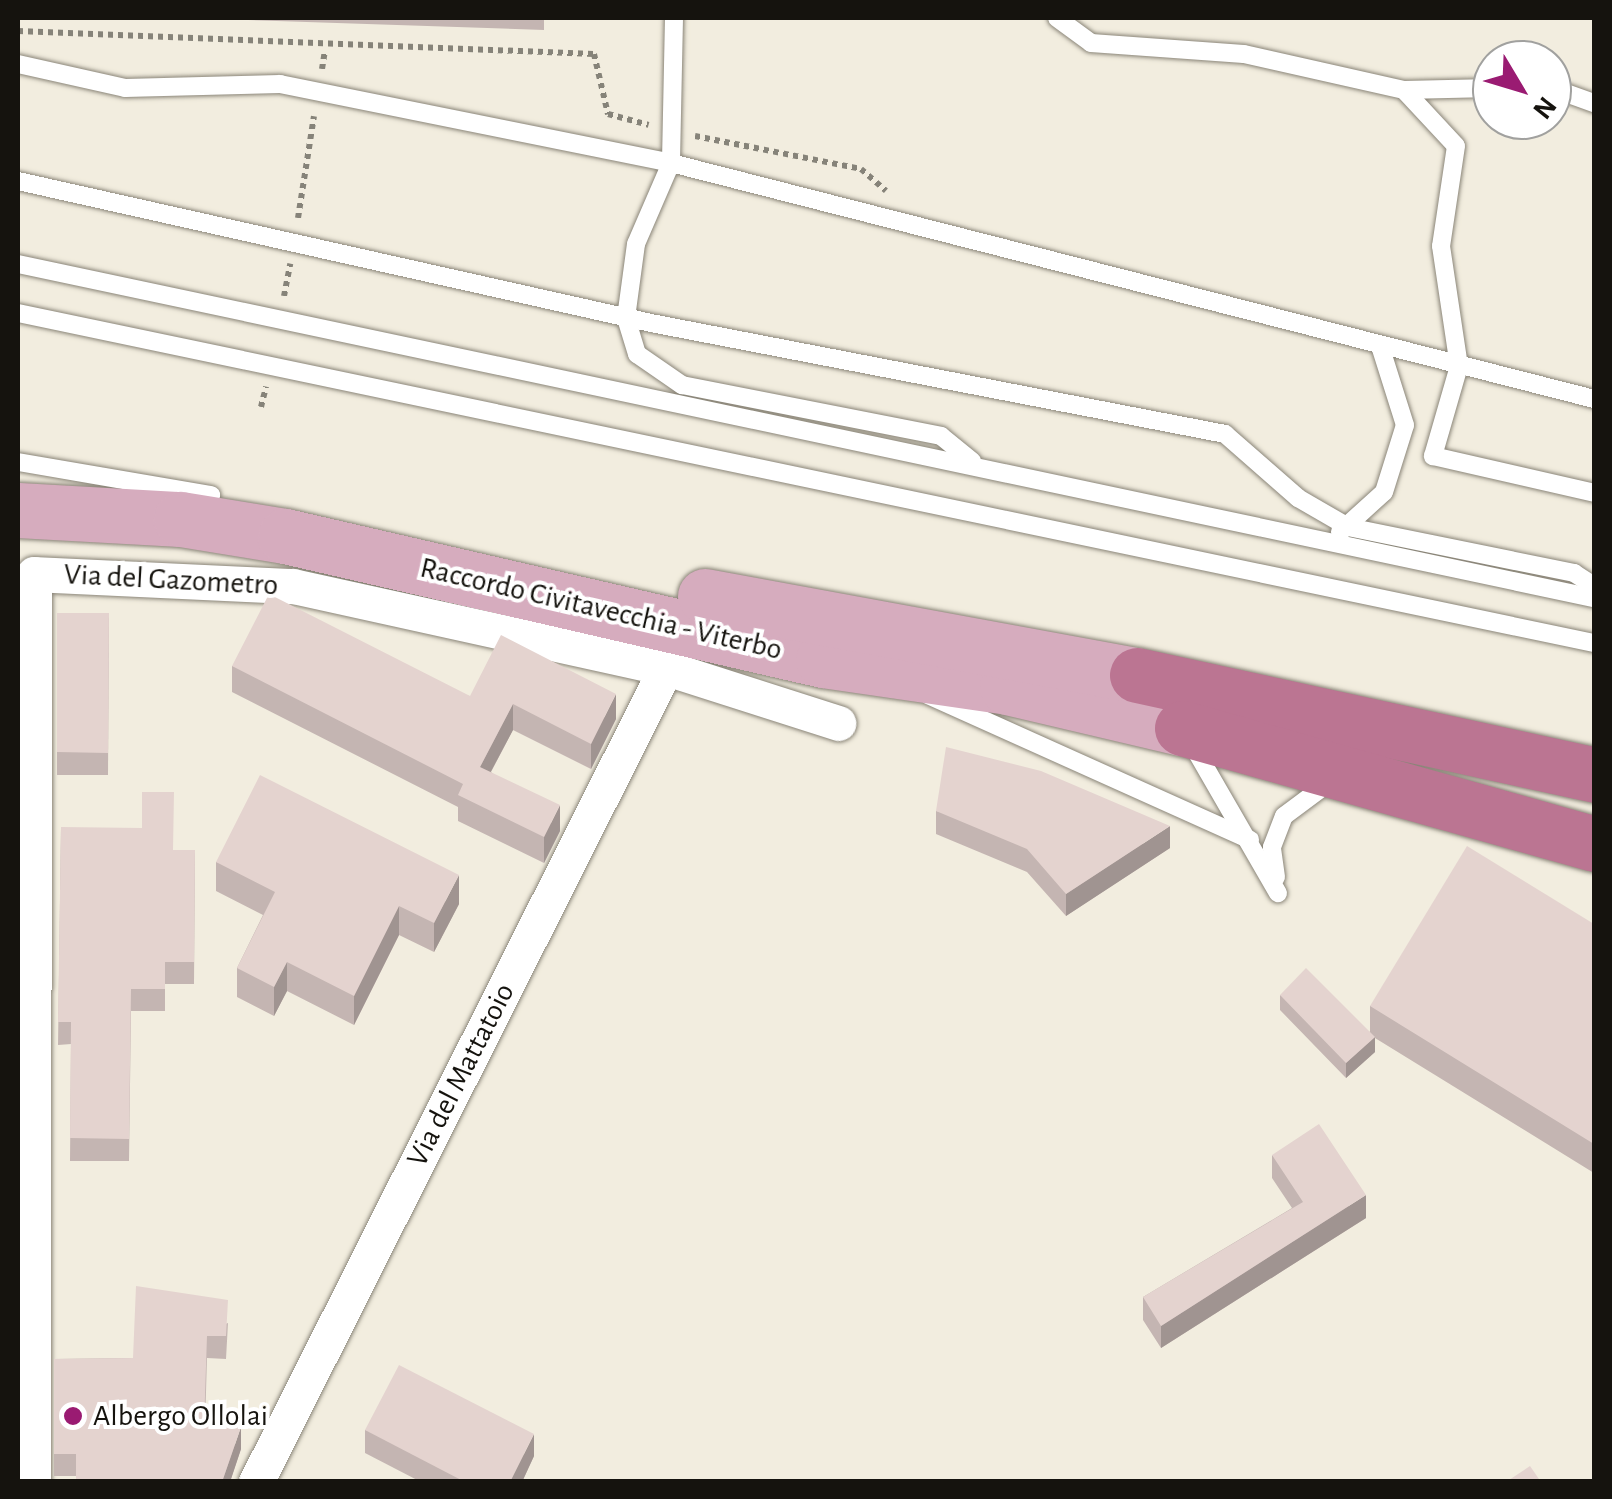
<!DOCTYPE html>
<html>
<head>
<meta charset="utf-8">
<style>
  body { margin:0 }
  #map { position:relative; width:1612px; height:1499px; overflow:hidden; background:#f2eddf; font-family:"Alegreya Sans",sans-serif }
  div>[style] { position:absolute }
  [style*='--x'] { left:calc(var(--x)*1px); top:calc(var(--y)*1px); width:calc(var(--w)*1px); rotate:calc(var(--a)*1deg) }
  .path>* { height:6px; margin-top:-3px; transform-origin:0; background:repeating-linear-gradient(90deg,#868379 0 5px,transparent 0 10px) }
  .roads { filter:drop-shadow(0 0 2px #8a8578) drop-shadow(0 0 2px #8a8578) }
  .lane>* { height:18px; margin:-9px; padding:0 9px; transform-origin:9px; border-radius:9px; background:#fff }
  .street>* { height:35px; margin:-17.5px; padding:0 17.5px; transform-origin:17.5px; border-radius:17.5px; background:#fff }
  .primary>* { height:55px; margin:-27.5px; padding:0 27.5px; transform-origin:27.5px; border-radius:27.5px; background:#d6acbe }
  .highway>* { height:55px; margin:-27.5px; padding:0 27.5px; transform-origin:27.5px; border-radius:27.5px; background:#bb7592 }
  .wall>* { inset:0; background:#c4b5b2 }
  .shaded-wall>* { inset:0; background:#a09491 }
  .building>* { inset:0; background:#e4d3cf }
  .dots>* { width:28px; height:28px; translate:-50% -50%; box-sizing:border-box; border:5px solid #fff; border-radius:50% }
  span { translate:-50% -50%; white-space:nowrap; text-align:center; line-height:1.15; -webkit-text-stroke:8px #fff; paint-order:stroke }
  .street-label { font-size:30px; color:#15130e }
  .poi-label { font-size:30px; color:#15130e }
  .left { translate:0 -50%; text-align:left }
  .frame { position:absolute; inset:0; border:20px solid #15130e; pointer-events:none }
  .north { position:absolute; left:1472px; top:40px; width:100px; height:100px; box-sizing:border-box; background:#fff; border:2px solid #a1a19f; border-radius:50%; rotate:128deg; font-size:28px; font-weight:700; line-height:40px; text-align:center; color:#15130e }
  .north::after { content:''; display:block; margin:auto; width:35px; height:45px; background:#9a1b72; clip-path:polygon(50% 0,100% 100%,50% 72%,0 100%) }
</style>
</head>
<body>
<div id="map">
  <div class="path">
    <i style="--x:18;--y:31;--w:576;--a:2.29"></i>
    <i style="--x:594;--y:54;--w:62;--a:76.9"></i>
    <i style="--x:608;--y:114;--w:42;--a:15"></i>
    <i style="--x:322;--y:69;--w:18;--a:-81"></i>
    <i style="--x:695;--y:136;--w:169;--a:11.2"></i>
    <i style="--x:861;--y:169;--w:33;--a:41"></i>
    <i style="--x:298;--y:218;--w:103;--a:-81.1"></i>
    <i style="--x:284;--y:296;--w:33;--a:-79"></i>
    <i style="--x:261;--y:407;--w:21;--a:-76"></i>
  </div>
  <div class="roads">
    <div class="lane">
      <i style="--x:674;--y:18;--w:145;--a:91.2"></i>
      <i style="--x:671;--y:163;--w:88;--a:113.4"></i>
      <i style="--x:636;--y:244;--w:75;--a:97.7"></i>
      <i style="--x:626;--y:318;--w:38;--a:73"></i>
      <i style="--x:637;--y:354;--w:55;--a:34.6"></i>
      <i style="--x:682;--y:385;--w:264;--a:11.1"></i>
      <i style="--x:941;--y:436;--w:40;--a:39"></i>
      <i style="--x:1057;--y:18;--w:42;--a:36.3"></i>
      <i style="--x:1091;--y:43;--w:153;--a:4.1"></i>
      <i style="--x:1244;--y:54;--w:164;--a:12.7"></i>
      <i style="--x:1404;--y:90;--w:88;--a:-1.3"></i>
      <i style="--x:18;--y:64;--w:110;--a:12.6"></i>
      <i style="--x:125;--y:88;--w:155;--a:-1.5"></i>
      <i style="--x:280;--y:84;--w:399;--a:11.4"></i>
      <i style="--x:671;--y:163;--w:953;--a:14.34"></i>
      <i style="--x:1552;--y:88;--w:45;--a:19.7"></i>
      <i style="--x:1404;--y:90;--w:76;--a:47.1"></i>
      <i style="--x:1456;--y:146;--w:101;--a:98.5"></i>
      <i style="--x:1441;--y:246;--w:121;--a:81.5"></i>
      <i style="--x:1459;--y:366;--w:94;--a:106.1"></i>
      <i style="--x:1433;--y:456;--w:165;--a:12.9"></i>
      <i style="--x:18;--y:181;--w:649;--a:12.64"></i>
      <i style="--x:651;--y:323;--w:585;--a:10.94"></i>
      <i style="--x:1225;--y:434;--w:97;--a:41.2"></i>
      <i style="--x:1298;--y:498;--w:58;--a:30.1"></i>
      <i style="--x:1348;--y:527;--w:231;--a:11.5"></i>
      <i style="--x:1574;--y:573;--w:24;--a:33"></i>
      <i style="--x:18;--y:264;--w:1611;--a:11.97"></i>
      <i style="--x:18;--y:313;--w:1610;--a:11.83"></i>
      <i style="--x:18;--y:462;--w:196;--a:9.7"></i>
      <i style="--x:1340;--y:532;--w:59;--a:-42.3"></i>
      <i style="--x:1384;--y:492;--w:70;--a:-72.6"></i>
      <i style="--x:1405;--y:425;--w:80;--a:-107.5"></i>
      <i style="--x:928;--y:695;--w:353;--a:24.2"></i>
      <i style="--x:1193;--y:746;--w:170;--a:60"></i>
      <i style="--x:1276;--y:877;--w:30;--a:-98"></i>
      <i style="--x:1272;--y:847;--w:33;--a:-69"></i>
      <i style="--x:1284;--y:816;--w:54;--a:-36.7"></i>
    </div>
    <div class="street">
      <i style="--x:33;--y:1482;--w:908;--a:-89.94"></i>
      <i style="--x:34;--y:574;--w:259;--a:2.7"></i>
      <i style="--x:293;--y:586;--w:382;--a:12.4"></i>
      <i style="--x:666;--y:668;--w:181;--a:17.7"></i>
      <i style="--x:256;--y:1482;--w:911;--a:-63.27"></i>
    </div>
    <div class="primary">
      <i style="--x:18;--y:510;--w:163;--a:3.2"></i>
      <i style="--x:181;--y:519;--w:105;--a:9.3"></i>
      <i style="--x:285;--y:536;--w:552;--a:12.98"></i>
      <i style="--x:823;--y:660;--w:186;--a:8.3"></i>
      <i style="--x:1007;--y:687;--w:180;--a:13.2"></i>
      <i style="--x:705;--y:596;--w:439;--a:10.4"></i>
    </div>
    <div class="highway">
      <i style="--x:1137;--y:675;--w:468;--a:12.3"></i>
      <i style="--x:1182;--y:728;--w:428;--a:15.7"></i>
    </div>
  </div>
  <div class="wall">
    <i style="clip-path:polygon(187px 18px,544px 18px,544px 30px)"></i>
    <i style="clip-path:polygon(57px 613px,109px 613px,108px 775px,57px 775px)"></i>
    <i style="clip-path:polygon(232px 666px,470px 696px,616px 719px,591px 769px,513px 730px,491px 772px,560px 831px,544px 863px,458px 821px,458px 807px,232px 692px)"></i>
    <i style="clip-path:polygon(936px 811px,1170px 848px,1066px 916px,1027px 872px,936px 834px)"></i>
    <i style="clip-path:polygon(61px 827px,173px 850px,195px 850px,194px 984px,165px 984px,165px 1011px,131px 1011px,129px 1161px,70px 1161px,71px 1044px,58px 1045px)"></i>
    <i style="clip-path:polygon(216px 862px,459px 904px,434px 952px,399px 935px,354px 1025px,287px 991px,274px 1016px,237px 997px,237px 968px,263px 915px,216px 891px)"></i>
    <i style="clip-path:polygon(1594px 924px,1594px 1173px,1375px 1038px,1375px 1052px,1346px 1078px,1280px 1010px,1280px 995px,1370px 1032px,1370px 1006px)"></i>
    <i style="clip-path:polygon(1272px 1155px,1366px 1218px,1161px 1348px,1143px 1320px,1143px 1297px,1292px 1208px,1272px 1178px)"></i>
    <i style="clip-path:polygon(228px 1323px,226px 1359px,207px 1358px,205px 1426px,241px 1449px,230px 1482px,76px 1482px,76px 1476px,54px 1476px,54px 1359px,133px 1358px)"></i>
    <i style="clip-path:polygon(365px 1430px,534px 1456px,522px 1482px,421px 1482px,365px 1453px)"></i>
  </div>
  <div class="shaded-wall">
    <i style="clip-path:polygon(616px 694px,616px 719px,591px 769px,591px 744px)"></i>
    <i style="clip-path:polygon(513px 704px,513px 730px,480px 792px,480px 767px)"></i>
    <i style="clip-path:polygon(560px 805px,560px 831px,544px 863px,544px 837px)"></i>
    <i style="clip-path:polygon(1170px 826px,1170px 848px,1066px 916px,1066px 894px)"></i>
    <i style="clip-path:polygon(459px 875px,459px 904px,434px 952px,434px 923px)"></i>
    <i style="clip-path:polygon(399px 906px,399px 935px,354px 1025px,354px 996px)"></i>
    <i style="clip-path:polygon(287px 962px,287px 991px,274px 1016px,274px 987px)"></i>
    <i style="clip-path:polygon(1375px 1037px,1375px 1052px,1346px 1078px,1346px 1063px)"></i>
    <i style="clip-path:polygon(1366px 1195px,1366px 1218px,1161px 1348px,1161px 1326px)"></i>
    <i style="clip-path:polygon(241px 1427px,241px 1449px,230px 1482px,222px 1482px)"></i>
    <i style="clip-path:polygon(534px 1434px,534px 1456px,522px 1482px,510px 1482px)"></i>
  </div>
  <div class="building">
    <i style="clip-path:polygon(269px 594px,470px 696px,501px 635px,616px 694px,591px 744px,513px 704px,480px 767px,560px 805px,544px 837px,458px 795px,463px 784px,232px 666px)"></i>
    <i style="clip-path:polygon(57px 613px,109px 613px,108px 753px,57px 752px)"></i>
    <i style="clip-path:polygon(946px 747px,1041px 771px,1170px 826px,1066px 894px,1027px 849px,936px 811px)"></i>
    <i style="clip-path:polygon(260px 775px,459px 875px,434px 923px,399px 906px,354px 996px,287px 962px,274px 987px,237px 968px,275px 892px,216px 862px)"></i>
    <i style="clip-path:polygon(142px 792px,174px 792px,173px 850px,195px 850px,194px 962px,165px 962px,165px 989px,131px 989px,129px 1139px,70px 1138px,71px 1022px,58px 1022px,61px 827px,142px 828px)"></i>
    <i style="clip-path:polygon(1467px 846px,1594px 924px,1594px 1144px,1370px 1006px)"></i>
    <i style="clip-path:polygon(1306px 968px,1375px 1037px,1346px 1063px,1280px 995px)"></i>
    <i style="clip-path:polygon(1319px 1124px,1366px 1195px,1161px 1326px,1143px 1297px,1303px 1202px,1272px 1155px)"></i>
    <i style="clip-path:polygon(136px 1286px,228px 1300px,226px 1336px,207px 1336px,204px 1426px,241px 1427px,222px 1482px,76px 1482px,76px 1454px,54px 1454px,54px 1359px,133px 1358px)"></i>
    <i style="clip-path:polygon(399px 1365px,534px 1434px,510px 1482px,465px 1482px,365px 1430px)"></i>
    <i style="clip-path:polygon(1530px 1466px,1541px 1482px,1506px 1482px)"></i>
  </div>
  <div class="dots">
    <i style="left:73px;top:1416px;background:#9a1b72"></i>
  </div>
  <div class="street-label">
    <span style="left:171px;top:580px;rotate:3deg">Via del Gazometro</span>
    <span style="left:601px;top:609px;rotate:13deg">Raccordo Civitavecchia - Viterbo</span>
    <span style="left:461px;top:1075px;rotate:-63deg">Via del Mattatoio</span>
  </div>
  <div class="poi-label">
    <span class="left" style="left:93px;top:1416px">Albergo Ollolai</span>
  </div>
  <div class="frame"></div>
  <div class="north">N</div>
</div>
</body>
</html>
